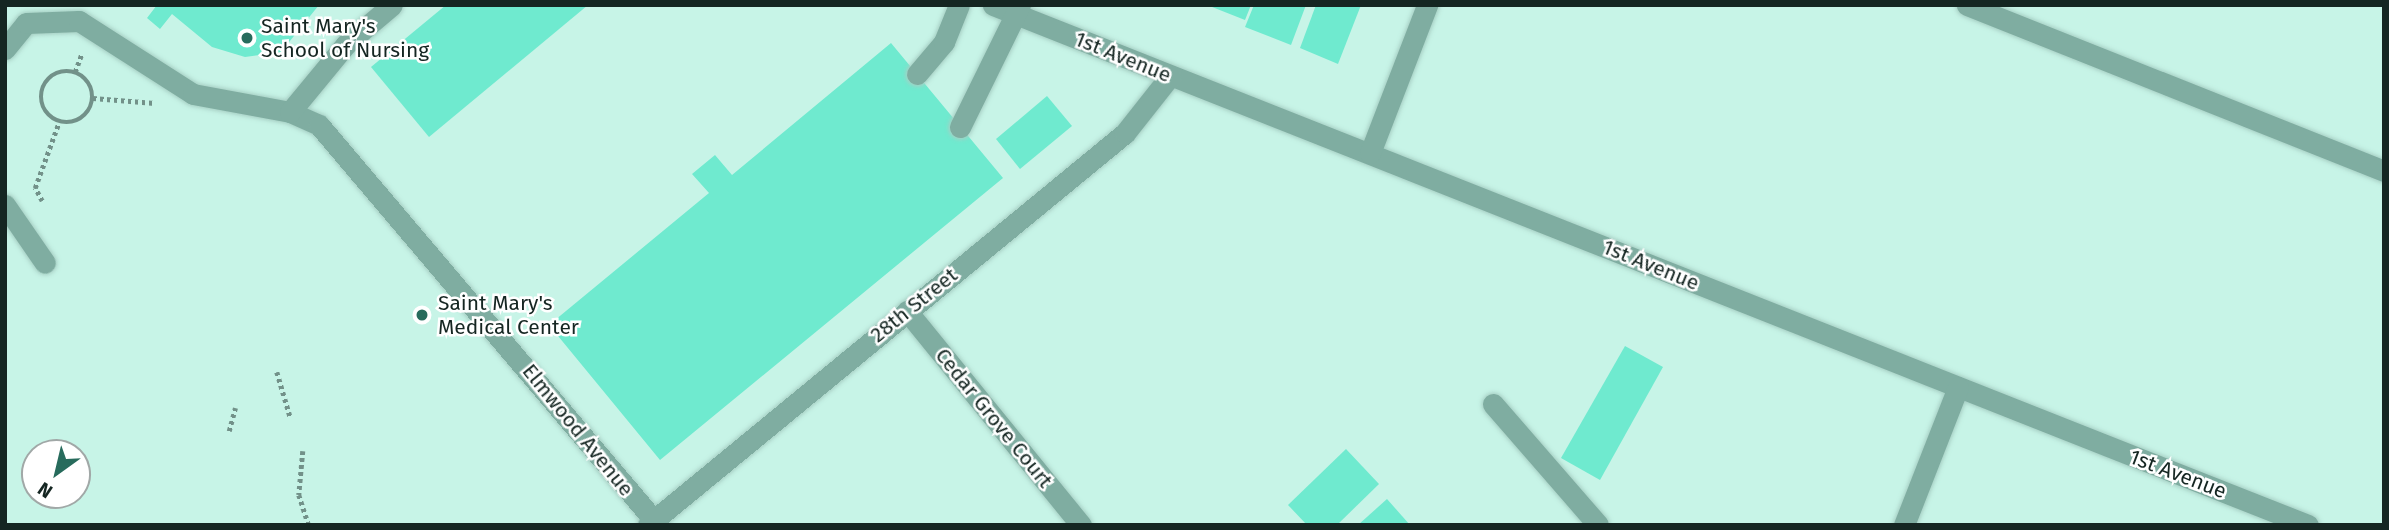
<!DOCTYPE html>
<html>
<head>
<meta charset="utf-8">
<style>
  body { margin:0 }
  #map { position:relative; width:2389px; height:530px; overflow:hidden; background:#c7f4e7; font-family:"Fira Sans",sans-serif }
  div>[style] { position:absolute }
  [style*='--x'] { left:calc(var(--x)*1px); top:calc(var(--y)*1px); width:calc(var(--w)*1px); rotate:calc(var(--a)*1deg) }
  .building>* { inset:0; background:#6feacf }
  .path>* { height:4.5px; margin-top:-2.25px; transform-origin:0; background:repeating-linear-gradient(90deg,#729189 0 3.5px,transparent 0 7px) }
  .path>.ring { margin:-2.25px; padding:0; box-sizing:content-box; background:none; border:4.5px solid #729189; border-radius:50% }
  .roads { filter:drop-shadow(0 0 2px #a7cfc4) drop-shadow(0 0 2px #a7cfc4) }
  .minor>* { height:21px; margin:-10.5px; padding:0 10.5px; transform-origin:10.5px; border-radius:10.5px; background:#7fada1 }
  .dots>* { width:19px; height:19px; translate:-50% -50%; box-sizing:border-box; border:4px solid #fff; border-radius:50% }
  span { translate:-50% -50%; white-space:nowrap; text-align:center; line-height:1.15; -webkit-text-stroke:5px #fff; paint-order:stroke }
  .poi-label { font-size:21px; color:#152622 }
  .left { translate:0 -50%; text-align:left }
  .street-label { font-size:21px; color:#152622 }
  .frame { position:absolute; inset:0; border:7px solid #152622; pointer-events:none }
  .north { position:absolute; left:21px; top:439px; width:70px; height:70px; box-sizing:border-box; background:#fff; border:2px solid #a1a8a7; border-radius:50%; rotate:214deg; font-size:19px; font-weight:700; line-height:28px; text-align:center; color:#152622 }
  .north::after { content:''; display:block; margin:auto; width:24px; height:32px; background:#276b5c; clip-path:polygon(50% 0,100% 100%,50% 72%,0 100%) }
</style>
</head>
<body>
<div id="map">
  <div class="building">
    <i style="clip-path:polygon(157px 5px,319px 5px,281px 52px,245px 57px,212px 47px,172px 14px,160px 29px,147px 18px)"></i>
    <i style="clip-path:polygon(446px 5px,588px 5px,429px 137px,371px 67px)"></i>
    <i style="clip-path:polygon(1207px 5px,1251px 5px,1245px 20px)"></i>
    <i style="clip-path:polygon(1254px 5px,1306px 5px,1291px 45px,1245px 27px)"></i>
    <i style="clip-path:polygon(1316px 5px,1361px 5px,1338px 64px,1300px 48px)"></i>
    <i style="clip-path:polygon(891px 43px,1003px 178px,660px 460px,549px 325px,709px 193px,692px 174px,715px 155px,732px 175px)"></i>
    <i style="clip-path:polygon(1047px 96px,1072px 126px,1020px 169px,996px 139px)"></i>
    <i style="clip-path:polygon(1625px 346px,1663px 367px,1600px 480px,1561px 458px)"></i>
    <i style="clip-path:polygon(1346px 449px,1379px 484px,1337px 525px,1307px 525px,1288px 505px)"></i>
    <i style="clip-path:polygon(1387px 499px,1410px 525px,1358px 525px)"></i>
  </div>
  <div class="path">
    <i class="ring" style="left:41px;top:71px;width:47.5px;height:47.5px"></i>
    <i style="--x:75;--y:72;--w:20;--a:-70"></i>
    <i style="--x:93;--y:98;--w:62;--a:4.6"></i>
    <i style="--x:42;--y:201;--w:15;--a:-118"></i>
    <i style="--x:35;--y:188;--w:70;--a:-70"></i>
    <i style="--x:277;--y:372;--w:46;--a:73.5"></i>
    <i style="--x:229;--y:431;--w:24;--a:-75"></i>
    <i style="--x:303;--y:451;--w:44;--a:95.2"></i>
    <i style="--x:299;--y:495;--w:32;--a:72"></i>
  </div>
  <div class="roads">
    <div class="minor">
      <i style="--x:993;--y:5;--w:1414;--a:21.58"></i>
      <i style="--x:1967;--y:5;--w:449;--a:21.7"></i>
      <i style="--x:5;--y:49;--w:33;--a:-51"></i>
      <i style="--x:26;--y:23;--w:53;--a:-2.2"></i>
      <i style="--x:79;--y:21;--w:135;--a:32.6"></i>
      <i style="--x:193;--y:94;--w:99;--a:10.5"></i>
      <i style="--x:290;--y:112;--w:32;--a:24"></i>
      <i style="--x:319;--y:125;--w:524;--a:49.72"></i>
      <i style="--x:917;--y:74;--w:42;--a:-49.8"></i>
      <i style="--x:944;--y:42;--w:40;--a:-68"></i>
      <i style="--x:290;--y:112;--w:88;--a:-50.5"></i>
      <i style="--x:346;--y:44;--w:60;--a:-40.3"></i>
      <i style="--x:960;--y:127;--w:136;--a:-63.8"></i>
      <i style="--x:1370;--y:153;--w:159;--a:-68.9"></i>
      <i style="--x:5;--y:205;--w:70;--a:55.4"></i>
      <i style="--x:907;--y:311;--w:276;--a:50.9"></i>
      <i style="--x:1493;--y:404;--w:160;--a:49"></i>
      <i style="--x:648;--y:525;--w:617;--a:-39.41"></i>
      <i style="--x:1125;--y:133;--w:73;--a:-51.7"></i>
      <i style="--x:1904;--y:525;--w:148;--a:-68.6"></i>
    </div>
  </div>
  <div class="dots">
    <i style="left:247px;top:38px;background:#276b5c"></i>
    <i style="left:422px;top:315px;background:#276b5c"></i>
  </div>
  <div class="poi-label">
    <span class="left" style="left:261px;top:38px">Saint Mary's<br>School of Nursing</span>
    <span class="left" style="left:438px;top:315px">Saint Mary's<br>Medical Center</span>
  </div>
  <div class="street-label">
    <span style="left:1123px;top:57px;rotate:22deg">1st Avenue</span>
    <span style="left:1651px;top:265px;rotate:22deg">1st Avenue</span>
    <span style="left:914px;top:305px;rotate:-39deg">28th Street</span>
    <span style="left:994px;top:418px;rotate:51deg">Cedar Grove Court</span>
    <span style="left:578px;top:430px;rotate:51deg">Elmwood Avenue</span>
    <span style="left:2178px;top:474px;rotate:21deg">1st Avenue</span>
  </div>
  <div class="frame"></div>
  <div class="north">N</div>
</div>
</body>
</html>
